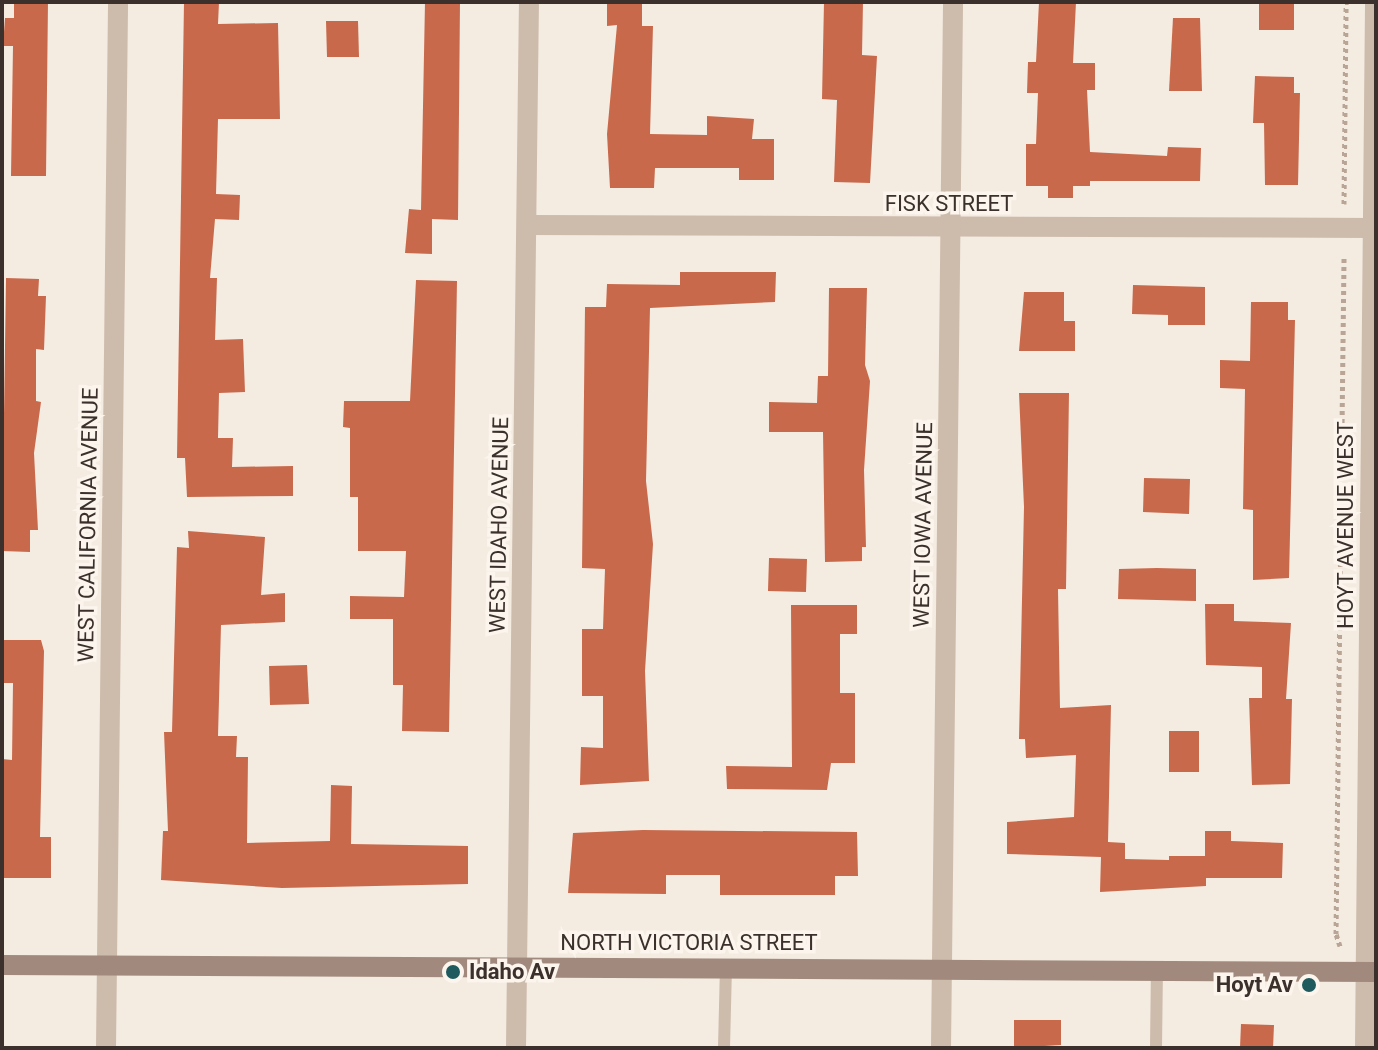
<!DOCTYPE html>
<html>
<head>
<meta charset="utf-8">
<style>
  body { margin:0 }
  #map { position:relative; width:1378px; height:1050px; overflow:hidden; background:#f4ebe1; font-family:Roboto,sans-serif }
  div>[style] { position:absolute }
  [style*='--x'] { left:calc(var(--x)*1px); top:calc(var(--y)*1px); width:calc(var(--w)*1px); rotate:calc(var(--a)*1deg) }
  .building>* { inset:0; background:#c8694b }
  .path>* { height:5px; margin-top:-2.5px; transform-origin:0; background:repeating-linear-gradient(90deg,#b9a596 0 4px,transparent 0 8px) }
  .lane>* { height:12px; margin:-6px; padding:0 6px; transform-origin:6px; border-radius:6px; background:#cdbbac }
  .street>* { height:20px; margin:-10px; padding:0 10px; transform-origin:10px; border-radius:10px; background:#cdbbac }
  .secondary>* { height:20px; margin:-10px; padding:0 10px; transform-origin:10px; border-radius:10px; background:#a18a7d }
  .dots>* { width:22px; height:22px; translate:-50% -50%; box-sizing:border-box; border:4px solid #fbf5ee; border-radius:50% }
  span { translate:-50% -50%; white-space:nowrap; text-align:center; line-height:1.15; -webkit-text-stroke:7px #fbf5ee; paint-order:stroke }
  .street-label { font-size:22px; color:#3b302b }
  .poi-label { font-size:22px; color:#3b302b; font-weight:700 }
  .left { translate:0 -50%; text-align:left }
  .right { translate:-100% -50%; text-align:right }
  .frame { position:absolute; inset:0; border:4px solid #3b302b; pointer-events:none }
</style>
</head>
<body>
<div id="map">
  <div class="building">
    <i style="clip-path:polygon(14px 2px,48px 2px,46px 176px,11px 176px,13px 46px,3px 46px,5px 18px,14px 18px)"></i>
    <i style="clip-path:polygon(184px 2px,219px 2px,218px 24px,278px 23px,280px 119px,218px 119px,216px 194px,240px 195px,239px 220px,215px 219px,210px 278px,217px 278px,215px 340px,243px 339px,245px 392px,219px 393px,218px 438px,233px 438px,232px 467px,293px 466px,293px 496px,187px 497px,185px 458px,177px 458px)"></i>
    <i style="clip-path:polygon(425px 2px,460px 2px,458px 220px,432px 219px,432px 254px,405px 253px,409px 209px,421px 210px)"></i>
    <i style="clip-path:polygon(607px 2px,642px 2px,642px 26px,653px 26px,650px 134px,707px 135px,707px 116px,754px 119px,752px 139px,774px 139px,774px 180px,739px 180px,739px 168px,655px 168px,654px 188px,610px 188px,607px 134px,617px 25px,607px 26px)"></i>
    <i style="clip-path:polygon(824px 2px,863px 2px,862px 55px,877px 56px,870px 183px,834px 182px,837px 100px,822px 99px)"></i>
    <i style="clip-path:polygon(1039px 2px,1076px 2px,1073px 63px,1095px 63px,1095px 90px,1087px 90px,1090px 152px,1167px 156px,1168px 147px,1201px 148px,1200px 181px,1090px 181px,1090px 186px,1073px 186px,1073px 198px,1048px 198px,1048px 186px,1026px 186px,1026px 144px,1036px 144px,1038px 93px,1027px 93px,1028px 62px,1036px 62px)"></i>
    <i style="clip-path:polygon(1259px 2px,1294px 2px,1294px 30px,1259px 30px)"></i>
    <i style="clip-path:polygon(1173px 18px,1200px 18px,1202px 91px,1169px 91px)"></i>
    <i style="clip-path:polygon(326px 21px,358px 21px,359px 57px,327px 57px)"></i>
    <i style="clip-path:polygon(1255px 76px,1294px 77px,1294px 93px,1300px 93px,1298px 185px,1265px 185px,1264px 123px,1253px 123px)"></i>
    <i style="clip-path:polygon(680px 272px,776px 272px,775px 302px,650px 308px,646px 481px,653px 544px,645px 671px,649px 781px,580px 785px,581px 747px,603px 748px,603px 696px,582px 696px,582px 629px,603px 629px,605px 569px,582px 568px,585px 307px,606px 307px,607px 284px,680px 285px)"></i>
    <i style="clip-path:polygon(6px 278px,39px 279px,38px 296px,46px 296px,44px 350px,36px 349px,36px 401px,41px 402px,34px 453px,38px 530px,30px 530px,30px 552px,2px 551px)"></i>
    <i style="clip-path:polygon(416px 280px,457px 281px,449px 732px,402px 731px,403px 685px,393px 685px,393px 619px,350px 619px,350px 596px,404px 597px,406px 551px,358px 551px,358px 497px,350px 497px,350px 428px,343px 427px,344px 401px,410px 401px)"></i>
    <i style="clip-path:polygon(1133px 285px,1205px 287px,1205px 325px,1168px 325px,1168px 315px,1132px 314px)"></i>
    <i style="clip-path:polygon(829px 288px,867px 288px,865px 365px,870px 381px,864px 470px,866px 547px,862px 547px,862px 561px,825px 562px,823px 432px,769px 432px,769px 402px,817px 403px,818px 376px,828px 376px)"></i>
    <i style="clip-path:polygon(1024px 292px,1064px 292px,1064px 321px,1075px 321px,1075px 351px,1019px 351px)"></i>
    <i style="clip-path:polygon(1251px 302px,1288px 302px,1288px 320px,1295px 320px,1289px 578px,1253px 580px,1253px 510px,1243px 509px,1245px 389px,1220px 388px,1220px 360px,1250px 361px)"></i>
    <i style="clip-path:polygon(1019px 393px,1069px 393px,1066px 589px,1058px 589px,1060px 708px,1111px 705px,1108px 842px,1125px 843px,1125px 859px,1169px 860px,1169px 856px,1205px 856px,1205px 831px,1231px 831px,1231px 841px,1283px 843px,1282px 878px,1206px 878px,1206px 886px,1100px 892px,1101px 857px,1007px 854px,1007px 822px,1074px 817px,1076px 755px,1026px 758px,1025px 739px,1019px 739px,1024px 507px)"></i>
    <i style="clip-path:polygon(1144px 478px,1190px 479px,1189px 514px,1143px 512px)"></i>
    <i style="clip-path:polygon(188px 531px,265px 537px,261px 595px,285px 593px,285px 622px,221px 625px,218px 736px,237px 736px,236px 757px,248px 757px,247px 843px,330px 841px,331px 785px,352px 786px,351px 844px,468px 846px,468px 884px,282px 888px,161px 880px,163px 831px,168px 831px,164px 732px,172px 732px,177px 547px,189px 548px)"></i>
    <i style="clip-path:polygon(769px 558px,807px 559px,806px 592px,768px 591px)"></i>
    <i style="clip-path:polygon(1157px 568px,1196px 569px,1196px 601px,1118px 599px,1119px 569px)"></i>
    <i style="clip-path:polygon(1205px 604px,1234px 604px,1234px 621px,1291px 623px,1286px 699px,1292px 699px,1290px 784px,1252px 785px,1249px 698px,1262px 698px,1262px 667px,1206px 665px)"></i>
    <i style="clip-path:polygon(791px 605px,857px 605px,857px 634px,840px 634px,840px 693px,855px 693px,855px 763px,831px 763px,827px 790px,727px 789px,726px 766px,792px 767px)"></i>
    <i style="clip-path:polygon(2px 640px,41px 640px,44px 651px,40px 837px,51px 837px,51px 878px,2px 878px,2px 759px,12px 760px,13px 683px,2px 683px)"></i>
    <i style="clip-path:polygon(307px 665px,309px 704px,270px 705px,269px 666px)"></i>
    <i style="clip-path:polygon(1169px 731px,1199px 731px,1199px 772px,1169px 772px)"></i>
    <i style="clip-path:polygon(643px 830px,857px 832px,858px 876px,835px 876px,835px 895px,720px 895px,720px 875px,666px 875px,666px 894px,568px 893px,573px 833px)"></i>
    <i style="clip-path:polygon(1014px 1020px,1061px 1020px,1061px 1045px,1014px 1048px)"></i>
    <i style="clip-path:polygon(1241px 1024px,1274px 1025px,1273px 1048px,1240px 1048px)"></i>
  </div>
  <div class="path">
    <i style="--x:1344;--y:204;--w:202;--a:-89.4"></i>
    <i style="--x:1340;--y:946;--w:13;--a:-108"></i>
    <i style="--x:1336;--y:934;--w:677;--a:-89.32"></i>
  </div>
  <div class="lane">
    <i style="--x:724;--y:1048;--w:83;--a:-88.6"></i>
    <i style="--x:1156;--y:1048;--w:78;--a:-89.3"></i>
  </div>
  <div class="street">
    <i style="--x:527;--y:225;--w:845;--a:0.2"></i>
    <i style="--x:106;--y:1048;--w:1046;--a:-89.34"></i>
    <i style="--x:516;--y:1048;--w:1046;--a:-89.29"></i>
    <i style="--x:941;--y:1048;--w:1046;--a:-89.34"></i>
    <i style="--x:1365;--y:1048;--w:1046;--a:-89.45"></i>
  </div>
  <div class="secondary">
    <i style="--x:2;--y:965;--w:1374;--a:0.29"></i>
  </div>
  <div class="dots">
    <i style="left:453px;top:972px;background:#1f5a5e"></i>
    <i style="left:1309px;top:985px;background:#1f5a5e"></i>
  </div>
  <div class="street-label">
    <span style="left:949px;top:204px">FISK STREET</span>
    <span style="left:88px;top:525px;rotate:-89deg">WEST CALIFORNIA AVENUE</span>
    <span style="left:499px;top:525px;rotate:-89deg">WEST IDAHO AVENUE</span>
    <span style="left:923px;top:525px;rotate:-89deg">WEST IOWA AVENUE</span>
    <span style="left:1346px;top:525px;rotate:-90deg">HOYT AVENUE WEST</span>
    <span style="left:689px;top:943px">NORTH VICTORIA STREET</span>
  </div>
  <div class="poi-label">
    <span class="left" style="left:469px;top:972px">Idaho Av</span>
    <span class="right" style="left:1293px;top:985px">Hoyt Av</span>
  </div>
  <div class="frame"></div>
</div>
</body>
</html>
